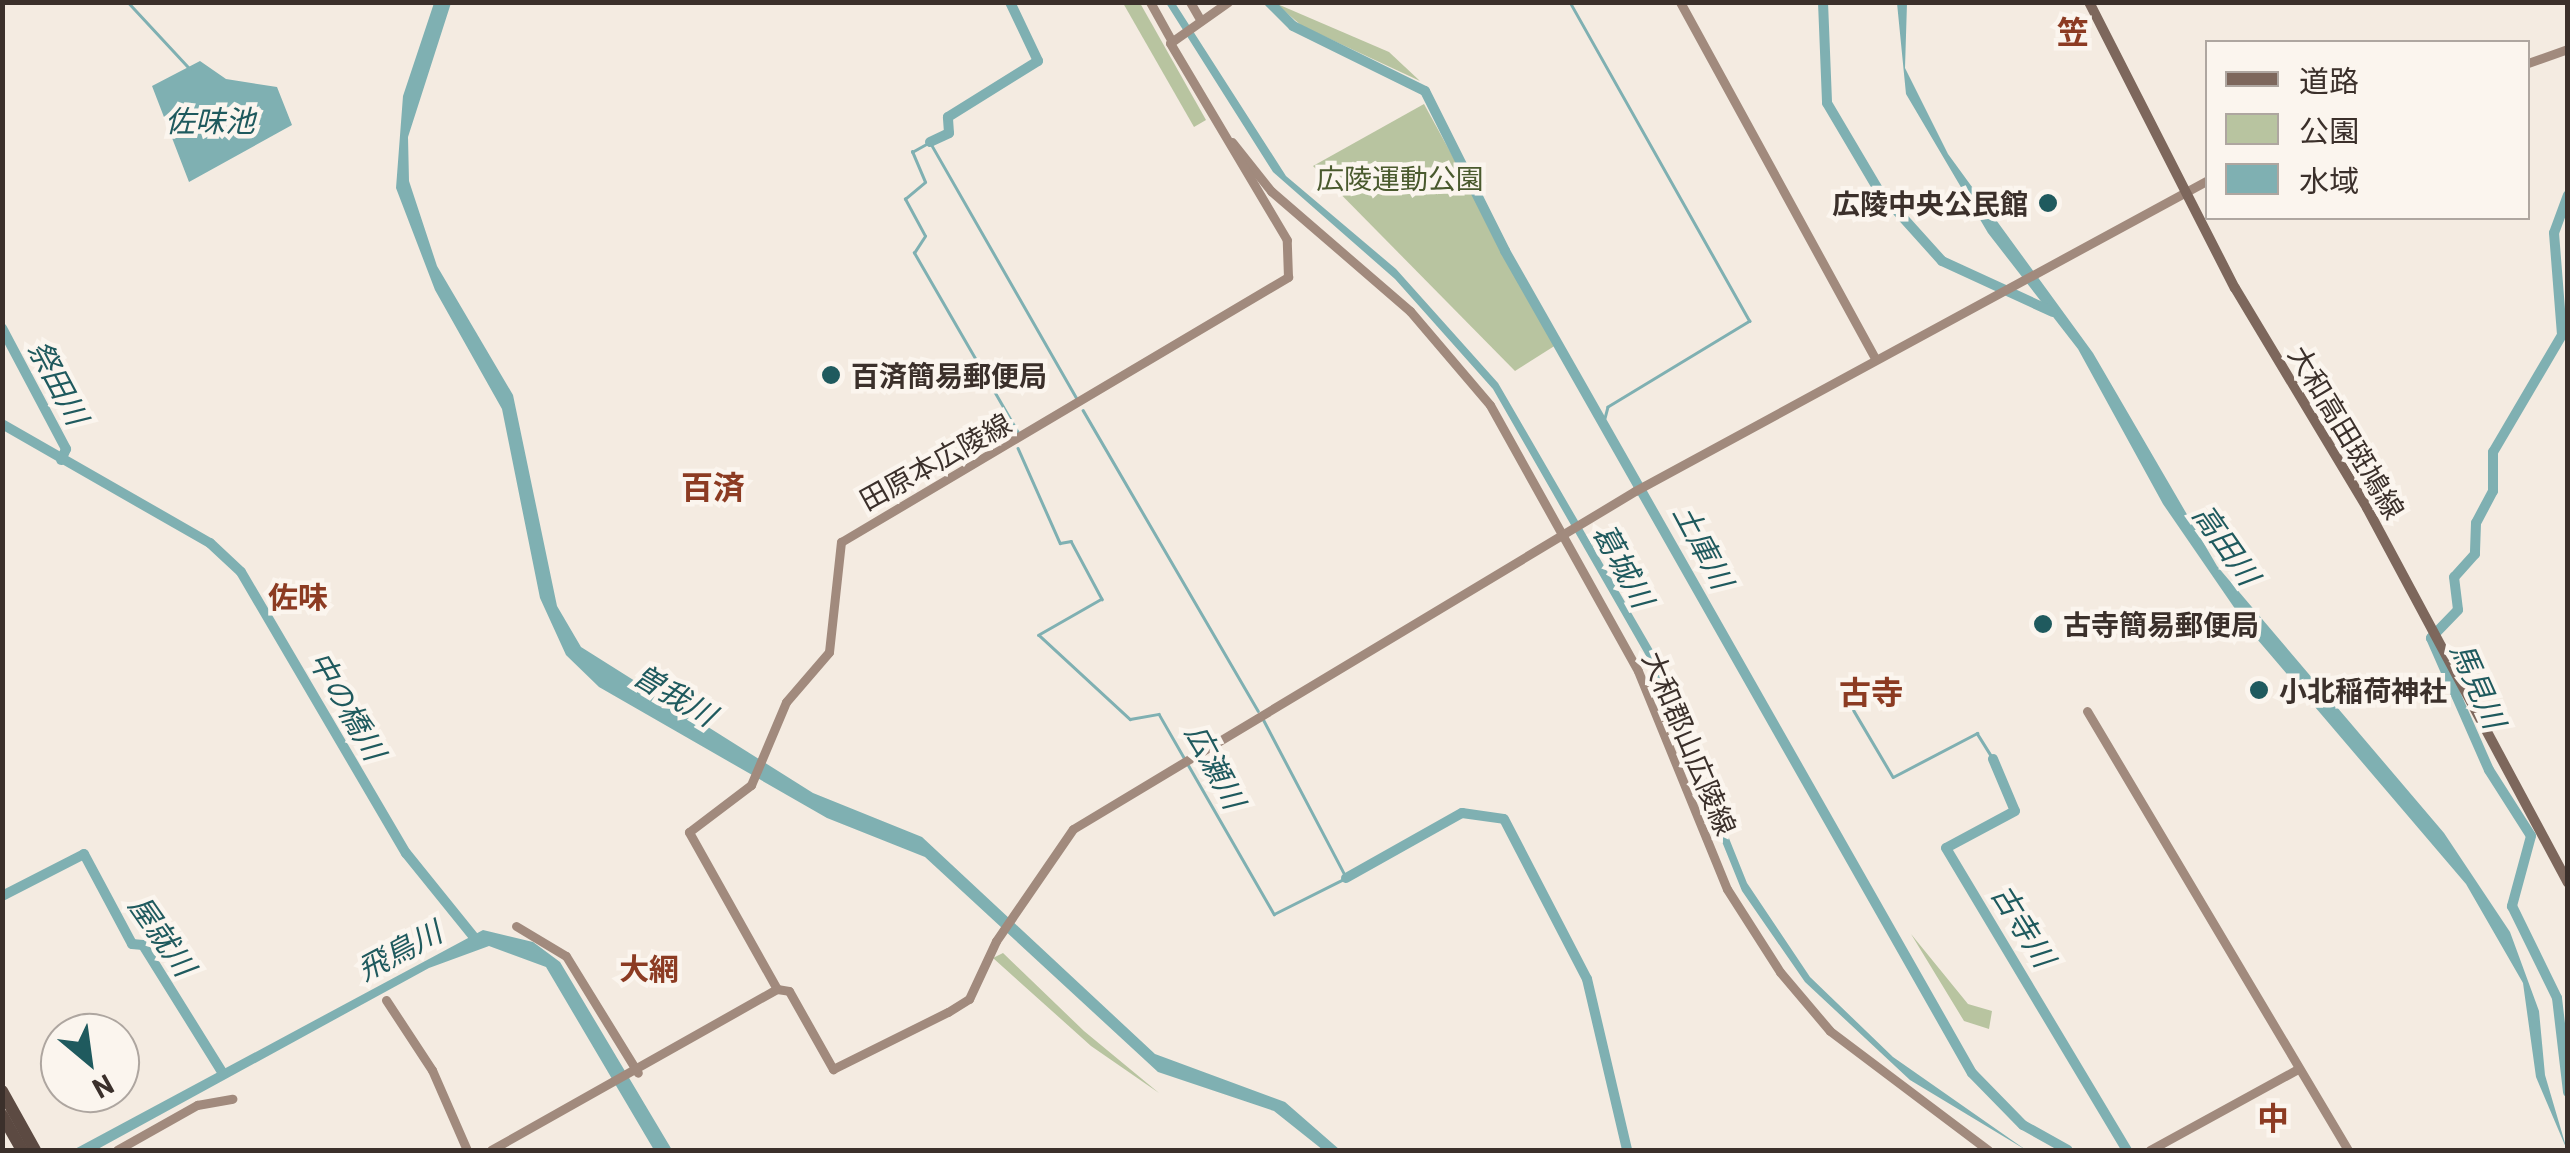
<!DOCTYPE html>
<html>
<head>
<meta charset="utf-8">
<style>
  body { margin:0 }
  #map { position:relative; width:2570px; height:1153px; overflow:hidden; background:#f4ebe1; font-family:Barlow,"Noto Sans JP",sans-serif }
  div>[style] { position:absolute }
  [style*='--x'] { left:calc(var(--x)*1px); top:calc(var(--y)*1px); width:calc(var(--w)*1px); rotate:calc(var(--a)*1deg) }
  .green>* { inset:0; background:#b8c4a0 }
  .water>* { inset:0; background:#7fb0b2 }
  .stream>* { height:2.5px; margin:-1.25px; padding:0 1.25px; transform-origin:1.25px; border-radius:1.25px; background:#7fb0b2 }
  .river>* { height:10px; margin:-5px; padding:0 5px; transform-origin:5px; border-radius:5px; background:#7fb0b2 }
  .secondary>* { height:9px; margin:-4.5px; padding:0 4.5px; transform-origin:4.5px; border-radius:4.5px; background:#a18a7d }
  .primary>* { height:10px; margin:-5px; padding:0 5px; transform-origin:5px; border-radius:5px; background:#7d675c }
  .highway>* { height:12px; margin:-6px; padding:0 6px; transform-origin:6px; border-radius:6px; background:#5c4a42 }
  .dots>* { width:28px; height:28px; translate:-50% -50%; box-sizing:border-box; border:5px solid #fbf5ee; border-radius:50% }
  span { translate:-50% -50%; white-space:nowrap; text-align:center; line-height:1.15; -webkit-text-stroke:9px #fbf5ee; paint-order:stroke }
  .park-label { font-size:28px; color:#4a5a2e }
  .poi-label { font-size:28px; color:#3b302b; font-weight:700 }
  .right { translate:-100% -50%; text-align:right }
  .left { translate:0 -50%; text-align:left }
  .street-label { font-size:28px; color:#3b302b }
  .water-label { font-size:30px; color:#1f5a5e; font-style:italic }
  .neighbourhood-label { font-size:30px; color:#8c3b22; font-weight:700 }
  .quarter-label { font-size:32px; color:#8c3b22; font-weight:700 }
  .frame { position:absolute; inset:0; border:5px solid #3b302b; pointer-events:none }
  .legend { position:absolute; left:2205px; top:40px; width:325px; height:180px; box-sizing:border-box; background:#fbf5ee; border:2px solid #aea6a0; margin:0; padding:12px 18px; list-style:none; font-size:30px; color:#3b302b }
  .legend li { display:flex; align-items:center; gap:20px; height:50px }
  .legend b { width:50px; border:2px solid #aea6a0 }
  .north { position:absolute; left:40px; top:1013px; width:100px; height:100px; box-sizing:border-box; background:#fbf5ee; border:2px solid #aea6a0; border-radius:50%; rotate:151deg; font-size:28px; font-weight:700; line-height:40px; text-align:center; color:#3b302b }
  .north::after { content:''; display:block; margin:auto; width:35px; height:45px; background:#1f5a5e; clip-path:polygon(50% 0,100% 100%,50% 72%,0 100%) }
</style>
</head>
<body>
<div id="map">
  <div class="green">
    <i style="clip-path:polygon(1123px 3px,1140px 3px,1206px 120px,1194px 127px)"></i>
    <i style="clip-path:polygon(1275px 3px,1389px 52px,1420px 81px,1302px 26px)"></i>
    <i style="clip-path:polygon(1424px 104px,1556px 345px,1515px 371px,1313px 166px)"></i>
    <i style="clip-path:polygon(1911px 934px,1968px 1004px,1992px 1011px,1989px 1029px,1964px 1021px)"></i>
    <i style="clip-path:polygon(1003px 953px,1084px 1031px,1159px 1093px,1091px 1046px,993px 958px)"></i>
  </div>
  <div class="water">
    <i style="clip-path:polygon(434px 3px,451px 3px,408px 137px,409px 181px,437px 266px,513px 395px,557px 606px,581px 647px,813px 793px,922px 837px,1155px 1054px,1285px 1102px,1340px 1150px,1323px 1150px,1274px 1111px,1158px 1072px,925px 857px,827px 818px,599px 687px,566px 655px,540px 598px,502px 409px,435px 290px,396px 188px,403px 96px)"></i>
    <i style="clip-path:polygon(1166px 3px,1175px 3px,1286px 176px,1396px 269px,1498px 383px,1654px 652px,1747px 883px,1810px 977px,1893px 1057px,2026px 1150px,1910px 1080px,1805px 982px,1742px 891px,1649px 661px,1493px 389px,1395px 279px,1273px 172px)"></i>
    <i style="clip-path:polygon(1897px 3px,1907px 3px,1905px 68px,1948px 154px,2093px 353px,2217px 566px,2444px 833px,2510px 932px,2539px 1011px,2545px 1075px,2567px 1150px,2536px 1077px,2523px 983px,2466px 884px,2251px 632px,2163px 504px,2078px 349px,1988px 233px,1906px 94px)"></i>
    <i style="clip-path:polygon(200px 61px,226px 79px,277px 87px,292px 125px,189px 182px,152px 86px)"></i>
    <i style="clip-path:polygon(483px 930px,533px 942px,560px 962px,672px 1150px,654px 1150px,546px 967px,489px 946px,429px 968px,96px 1150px,73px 1150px)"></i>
  </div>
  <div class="stream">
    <i style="--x:128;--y:2;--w:91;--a:47.2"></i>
    <i style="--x:1570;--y:2;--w:366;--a:60.6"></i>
    <i style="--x:1750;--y:321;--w:166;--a:148.8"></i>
    <i style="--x:1608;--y:407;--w:11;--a:105"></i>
    <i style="--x:1083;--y:410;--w:348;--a:59.8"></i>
    <i style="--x:1018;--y:433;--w:208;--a:-120"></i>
    <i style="--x:914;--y:253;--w:20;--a:-57"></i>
    <i style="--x:925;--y:236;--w:42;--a:-118.4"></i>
    <i style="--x:905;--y:199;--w:26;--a:-40"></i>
    <i style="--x:925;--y:182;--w:33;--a:-113"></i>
    <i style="--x:912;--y:152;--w:21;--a:-29"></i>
    <i style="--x:930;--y:142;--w:294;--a:60.2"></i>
    <i style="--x:1018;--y:448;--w:104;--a:66.1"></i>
    <i style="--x:1060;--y:543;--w:11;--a:-10"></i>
    <i style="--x:1071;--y:541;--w:66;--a:61.9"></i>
    <i style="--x:1102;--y:599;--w:73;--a:150.3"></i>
    <i style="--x:1039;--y:635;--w:124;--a:42.7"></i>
    <i style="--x:1130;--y:719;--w:29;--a:-10"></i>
    <i style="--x:1159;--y:714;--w:231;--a:60.1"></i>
    <i style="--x:1274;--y:914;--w:80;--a:-26.6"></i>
    <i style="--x:1346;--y:878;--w:181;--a:-117.7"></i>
    <i style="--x:1844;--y:694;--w:96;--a:59.4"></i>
    <i style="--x:1893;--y:777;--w:95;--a:-27.6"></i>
    <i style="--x:1977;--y:733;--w:31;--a:58"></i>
  </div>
  <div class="river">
    <i style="--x:1269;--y:2;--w:34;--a:45"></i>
    <i style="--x:1293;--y:26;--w:147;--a:26.2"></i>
    <i style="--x:1425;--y:91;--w:179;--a:63.4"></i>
    <i style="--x:1505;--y:251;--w:945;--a:60.4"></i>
    <i style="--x:1972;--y:1073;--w:73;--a:45.6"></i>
    <i style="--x:2023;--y:1125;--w:51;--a:29.1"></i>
    <i style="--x:1823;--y:2;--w:101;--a:87.7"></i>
    <i style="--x:1827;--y:103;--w:102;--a:59.4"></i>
    <i style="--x:1879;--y:191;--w:94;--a:48"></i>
    <i style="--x:1942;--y:261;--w:122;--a:24.7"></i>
    <i style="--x:930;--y:142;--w:21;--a:-25"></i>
    <i style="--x:949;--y:133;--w:16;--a:-94"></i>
    <i style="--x:948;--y:117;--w:106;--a:-31.9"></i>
    <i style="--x:1038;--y:61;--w:65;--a:-115.4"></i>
    <i style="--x:2568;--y:195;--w:40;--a:110.2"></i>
    <i style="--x:2554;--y:233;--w:102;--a:85.5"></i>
    <i style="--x:2562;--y:335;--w:136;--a:120.5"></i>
    <i style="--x:2493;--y:452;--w:39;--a:90"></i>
    <i style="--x:2493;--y:491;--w:36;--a:118"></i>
    <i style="--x:2476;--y:523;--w:31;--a:92"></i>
    <i style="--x:2475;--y:554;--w:31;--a:132"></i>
    <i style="--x:2454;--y:577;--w:33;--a:83"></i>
    <i style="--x:2458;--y:610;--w:39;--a:134"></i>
    <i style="--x:2431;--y:638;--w:144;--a:66.3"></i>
    <i style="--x:2489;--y:770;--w:78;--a:57.5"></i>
    <i style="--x:2531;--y:836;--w:73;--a:105.2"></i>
    <i style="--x:2512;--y:906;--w:102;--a:63.9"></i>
    <i style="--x:2557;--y:998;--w:95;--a:83.3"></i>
    <i style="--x:2;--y:328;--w:137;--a:62.1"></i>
    <i style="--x:66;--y:449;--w:12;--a:114"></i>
    <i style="--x:2;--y:424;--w:240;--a:29.8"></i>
    <i style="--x:210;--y:543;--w:42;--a:43.1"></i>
    <i style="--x:241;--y:572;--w:326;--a:59.6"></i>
    <i style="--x:406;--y:853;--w:113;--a:51.1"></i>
    <i style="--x:1993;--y:759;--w:56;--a:67.1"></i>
    <i style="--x:2015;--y:811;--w:78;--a:151.8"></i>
    <i style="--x:1946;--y:848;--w:352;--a:59.1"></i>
    <i style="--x:1346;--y:878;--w:133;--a:-29.3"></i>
    <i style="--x:1462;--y:813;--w:42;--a:8.1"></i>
    <i style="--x:1504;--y:819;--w:180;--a:62.6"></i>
    <i style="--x:1587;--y:979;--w:176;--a:76.8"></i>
    <i style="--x:2;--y:896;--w:92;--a:-27.1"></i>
    <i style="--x:84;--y:854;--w:102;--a:61.9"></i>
    <i style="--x:132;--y:944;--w:11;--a:5"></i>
    <i style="--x:143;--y:945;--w:150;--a:58.1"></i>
  </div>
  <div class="secondary">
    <i style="--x:1150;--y:2;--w:41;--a:60.9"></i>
    <i style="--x:1190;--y:2;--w:20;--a:60"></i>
    <i style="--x:1680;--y:2;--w:404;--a:61.3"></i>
    <i style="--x:2528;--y:63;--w:42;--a:-19.3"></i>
    <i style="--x:1232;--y:142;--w:63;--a:51.5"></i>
    <i style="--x:1271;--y:191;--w:184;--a:40.8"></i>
    <i style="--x:1410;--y:311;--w:123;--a:49.6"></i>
    <i style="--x:1490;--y:405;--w:304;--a:60.9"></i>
    <i style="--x:1638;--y:671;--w:235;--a:67.8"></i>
    <i style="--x:1727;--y:889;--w:98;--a:57.4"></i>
    <i style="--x:1780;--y:972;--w:77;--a:49.7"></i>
    <i style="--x:1830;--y:1031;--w:198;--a:37"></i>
    <i style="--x:2087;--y:711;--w:511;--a:59.27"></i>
    <i style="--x:516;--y:926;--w:58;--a:31"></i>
    <i style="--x:566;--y:956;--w:137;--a:58.4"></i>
    <i style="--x:777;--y:989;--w:12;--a:9"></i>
    <i style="--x:789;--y:991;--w:90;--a:60.6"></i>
    <i style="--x:833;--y:1069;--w:128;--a:-26.4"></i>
    <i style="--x:948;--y:1012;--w:25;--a:-32"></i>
    <i style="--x:969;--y:999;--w:64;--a:-65"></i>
    <i style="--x:996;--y:941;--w:136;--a:-55.5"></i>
    <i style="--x:1073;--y:829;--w:656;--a:-31.02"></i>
    <i style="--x:1635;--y:491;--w:652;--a:-28.49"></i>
    <i style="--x:777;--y:989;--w:180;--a:-119.3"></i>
    <i style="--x:689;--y:832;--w:78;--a:-37.2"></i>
    <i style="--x:751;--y:785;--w:90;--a:-67.1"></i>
    <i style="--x:786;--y:702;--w:66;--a:-49.3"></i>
    <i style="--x:829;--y:652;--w:111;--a:-83.8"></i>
    <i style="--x:841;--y:542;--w:520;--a:-30.66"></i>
    <i style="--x:1288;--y:277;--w:37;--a:-92"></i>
    <i style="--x:1287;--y:240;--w:229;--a:-120.7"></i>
    <i style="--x:1170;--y:43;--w:71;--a:-35.3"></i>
    <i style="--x:386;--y:1000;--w:84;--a:56.7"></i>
    <i style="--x:432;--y:1070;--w:87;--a:66.4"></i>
    <i style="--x:117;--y:1150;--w:92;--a:-29.4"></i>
    <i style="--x:197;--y:1105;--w:36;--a:-10"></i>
    <i style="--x:491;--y:1150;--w:328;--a:-29.4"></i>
    <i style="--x:2150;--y:1150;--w:166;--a:-28.7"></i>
  </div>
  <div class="primary">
    <i style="--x:2089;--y:2;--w:321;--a:63"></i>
    <i style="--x:2235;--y:288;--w:257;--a:59"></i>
    <i style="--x:2367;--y:508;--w:425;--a:61.8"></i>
  </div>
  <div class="highway">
    <i style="--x:2;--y:1091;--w:68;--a:60.8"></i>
    <i style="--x:2;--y:1115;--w:40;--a:60.3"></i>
  </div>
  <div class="dots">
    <i style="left:2048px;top:203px;background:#1f5a5e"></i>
    <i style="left:831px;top:375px;background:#1f5a5e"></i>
    <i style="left:2043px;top:624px;background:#1f5a5e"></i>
    <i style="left:2259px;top:690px;background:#1f5a5e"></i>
  </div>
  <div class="park-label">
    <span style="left:1400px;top:178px">広陵運動公園</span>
  </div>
  <div class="poi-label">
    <span class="right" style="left:2028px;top:203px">広陵中央公民館</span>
    <span class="left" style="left:851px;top:375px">百済簡易郵便局</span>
    <span class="left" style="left:2063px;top:624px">古寺簡易郵便局</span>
    <span class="left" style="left:2279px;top:690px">小北稲荷神社</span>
  </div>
  <div class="street-label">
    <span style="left:2347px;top:432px;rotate:59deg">大和高田斑鳩線</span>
    <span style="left:935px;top:461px;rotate:-29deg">田原本広陵線</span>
    <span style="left:1690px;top:743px;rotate:67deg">大和郡山広陵線</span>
  </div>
  <div class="water-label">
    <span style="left:210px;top:120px">佐味池</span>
    <span style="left:59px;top:382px;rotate:62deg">祭田川</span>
    <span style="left:2227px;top:544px;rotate:55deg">高田川</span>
    <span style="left:1704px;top:546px;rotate:62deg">土庫川</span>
    <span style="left:1624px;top:565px;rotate:61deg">葛城川</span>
    <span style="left:2479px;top:685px;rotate:66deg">馬見川</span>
    <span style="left:675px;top:694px;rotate:31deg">曽我川</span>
    <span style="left:348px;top:705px;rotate:60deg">中の橋川</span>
    <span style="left:1216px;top:766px;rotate:62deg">広瀬川</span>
    <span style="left:2024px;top:925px;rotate:58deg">古寺川</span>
    <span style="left:163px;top:935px;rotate:55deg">屋就川</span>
    <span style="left:399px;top:950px;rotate:-28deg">飛鳥川</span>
  </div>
  <div class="neighbourhood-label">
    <span style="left:298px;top:596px">佐味</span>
    <span style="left:649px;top:968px">大網</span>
  </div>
  <div class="quarter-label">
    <span style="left:2073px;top:31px">笠</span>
    <span style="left:713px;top:486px">百済</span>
    <span style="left:1871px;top:691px">古寺</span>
    <span style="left:2273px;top:1117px">中</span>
  </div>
  <div class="frame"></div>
  <ul class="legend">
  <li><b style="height:12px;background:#7d675c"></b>道路</li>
  <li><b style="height:28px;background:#b8c4a0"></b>公園</li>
  <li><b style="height:28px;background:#7fb0b2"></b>水域</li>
  </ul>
  <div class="north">N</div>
</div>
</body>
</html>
